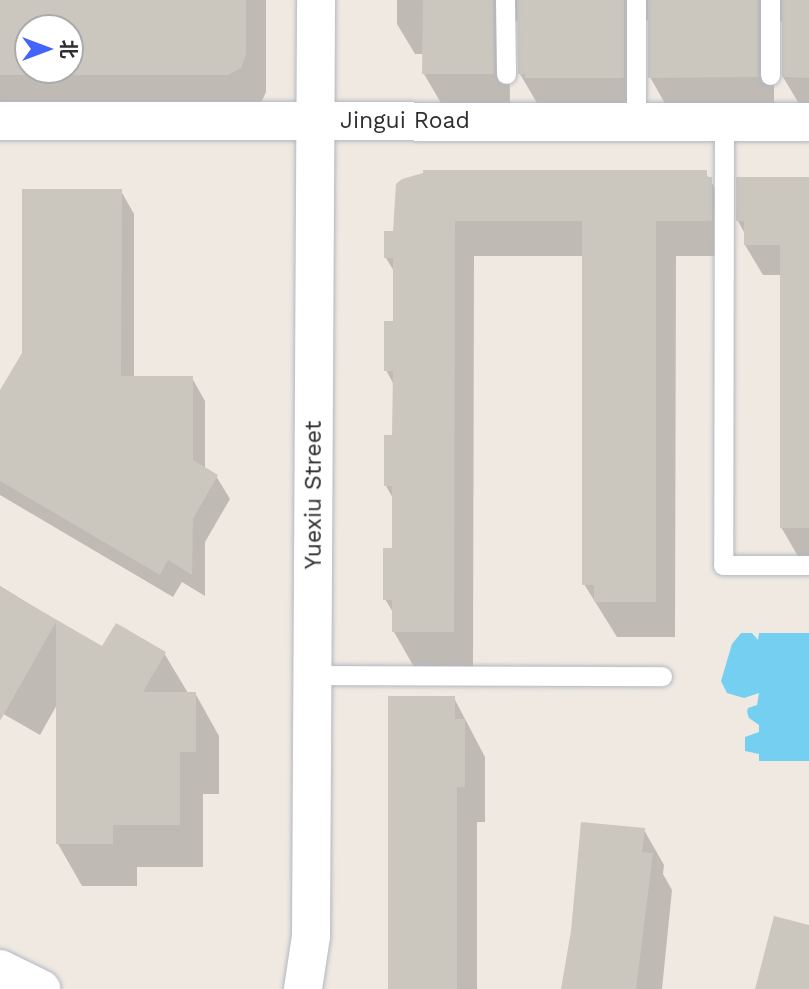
<!DOCTYPE html>
<html>
<head>
<meta charset="utf-8">
<style>
  body { margin:0 }
  #map { position:relative; width:809px; height:989px; overflow:hidden; background:#efe9e1; font-family:"Work Sans","Noto Sans SC",sans-serif }
  div>[style] { position:absolute }
  [style*='--x'] { left:calc(var(--x)*1px); top:calc(var(--y)*1px); width:calc(var(--w)*1px); rotate:calc(var(--a)*1deg) }
  .water>* { inset:0; background:#75cff0 }
  .shadow>* { inset:0; background:#0003 }
  .building>* { inset:0; background:#cbc7bf }
  .roads { filter:drop-shadow(0 0 2px #b4b7c1) drop-shadow(0 0 2px #b4b7c1) }
  .service>* { height:19px; margin:-9.5px; padding:0 9.5px; transform-origin:9.5px; border-radius:9.5px; background:#fff }
  .minor>* { height:38px; margin:-19px; padding:0 19px; transform-origin:19px; border-radius:19px; background:#fff }
  .tertiary>* { height:38px; margin:-19px; padding:0 19px; transform-origin:19px; border-radius:19px; background:#fff }
  span { translate:-50% -50%; white-space:nowrap; text-align:center; line-height:1.15; -webkit-text-stroke:5px #fff; paint-order:stroke }
  .street-label { font-size:23px; color:#2e2e2e }
  .north { position:absolute; left:14px; top:14px; width:70px; height:70px; box-sizing:border-box; background:#fff; border:2px solid #ababab; border-radius:50%; rotate:90deg; font-size:19px; font-weight:700; line-height:28px; text-align:center; color:#2e2e2e }
  .north::after { content:''; display:block; margin:auto; width:24px; height:32px; background:#4264fb; clip-path:polygon(50% 0,100% 100%,50% 72%,0 100%) }
</style>
</head>
<body>
<div id="map">
  <div class="water">
    <i style="clip-path:polygon(741px 633px,752px 633px,758px 640px,759px 633px,809px 633px,809px 761px,759px 761px,759px 754px,745px 751px,745px 737px,759px 732px,759px 725px,749px 718px,747px 712px,748px 708px,757px 705px,759px 693px,744px 698px,727px 693px,721px 681px,732px 644px)"></i>
  </div>
  <div class="shadow">
    <i style="clip-path:polygon(evenodd,0 0,266px 0,266px 92px,261px 103px,0 110px,0 0,28px 28px,70px 28px,70px 70px,28px 70px,28px 28px)"></i>
    <i style="clip-path:polygon(397px 0,809px 0,809px 107px,801px 107px,783px 77px,784px 18px,774px 30px,774px 106px,667px 107px,650px 77px,650px 19px,642px 23px,640px 107px,537px 103px,520px 74px,519px 18px,509px 30px,510px 103px,441px 103px,424px 74px,424px 54px,415px 54px,397px 24px)"></i>
    <i style="clip-path:polygon(705px 172px,731px 214px,731px 256px,676px 256px,675px 637px,617px 637px,584px 584px,584px 256px,474px 256px,473px 667px,414px 667px,394px 632px,394px 614px,385px 599px,394px 550px,394px 500px,386px 486px,394px 437px,394px 385px,386px 370px,395px 322px,395px 273px,386px 258px,394px 233px,397px 185px)"></i>
    <i style="clip-path:polygon(809px 179px,809px 558px,799px 558px,781px 527px,782px 275px,763px 275px,745px 245px,745px 234px,738px 221px)"></i>
    <i style="clip-path:polygon(121px 191px,134px 214px,134px 378px,192px 378px,205px 401px,205px 470px,216px 476px,230px 499px,205px 542px,205px 596px,182px 582px,173px 597px,0 495px,0 394px)"></i>
    <i style="clip-path:polygon(0 586px,103px 649px,164px 653px,188px 693px,195px 693px,219px 736px,219px 794px,203px 794px,203px 867px,137px 867px,137px 886px,82px 886px,58px 844px,58px 703px,40px 735px,0 712px)"></i>
    <i style="clip-path:polygon(454px 698px,485px 757px,485px 822px,477px 822px,477px 989px,389px 989px)"></i>
    <i style="clip-path:polygon(644px 830px,664px 865px,663px 874px,672px 890px,662px 989px,563px 989px)"></i>
  </div>
  <div class="building">
    <i style="clip-path:polygon(evenodd,0 0,246px 0,246px 55px,241px 68px,228px 75px,0 75px,0 0,28px 28px,70px 28px,70px 70px,28px 70px,28px 28px)"></i>
    <i style="clip-path:polygon(423px 0,493px 0,494px 74px,422px 74px)"></i>
    <i style="clip-path:polygon(517px 0,624px 0,624px 78px,525px 78px,525px 74px,518px 74px)"></i>
    <i style="clip-path:polygon(648px 0,758px 0,758px 77px,648px 78px)"></i>
    <i style="clip-path:polygon(782px 0,809px 0,809px 78px,782px 77px)"></i>
    <i style="clip-path:polygon(423px 170px,707px 170px,707px 177px,712px 177px,712px 221px,656px 221px,656px 602px,594px 602px,594px 585px,582px 585px,582px 221px,455px 221px,454px 632px,392px 632px,392px 600px,383px 600px,383px 548px,392px 548px,392px 486px,384px 486px,384px 435px,392px 435px,393px 371px,384px 371px,384px 321px,393px 321px,393px 258px,384px 258px,384px 231px,393px 231px,396px 184px,402px 179px,423px 173px)"></i>
    <i style="clip-path:polygon(736px 177px,809px 177px,809px 528px,780px 528px,780px 245px,744px 245px,744px 221px,736px 221px)"></i>
    <i style="clip-path:polygon(22px 189px,122px 189px,121px 376px,193px 376px,193px 460px,218px 475px,193px 519px,192px 575px,168px 560px,160px 575px,0 481px,0 390px,22px 353px)"></i>
    <i style="clip-path:polygon(0 587px,102px 646px,116px 623px,166px 652px,143px 692px,196px 692px,196px 752px,180px 752px,180px 825px,113px 825px,113px 844px,56px 844px,56px 622px,0 721px)"></i>
    <i style="clip-path:polygon(388px 696px,455px 696px,455px 719px,465px 719px,465px 787px,457px 787px,457px 989px,388px 989px)"></i>
    <i style="clip-path:polygon(581px 822px,645px 828px,642px 852px,653px 853px,636px 989px,561px 989px,571px 931px)"></i>
    <i style="clip-path:polygon(774px 916px,809px 925px,809px 989px,755px 989px)"></i>
  </div>
  <div class="roads">
    <div class="service">
      <i style="--x:505;--y:0;--w:74;--a:89.2"></i>
      <i style="--x:770;--y:0;--w:75;--a:90"></i>
      <i style="--x:636;--y:121;--w:121;--a:-90"></i>
      <i style="--x:724;--y:122;--w:443;--a:90.1"></i>
      <i style="--x:723;--y:565;--w:86;--a:0"></i>
      <i style="--x:313;--y:675;--w:349;--a:0.2"></i>
    </div>
    <div class="minor">
      <i style="--x:0;--y:121;--w:809;--a:0.07"></i>
    </div>
    <div class="tertiary">
      <i style="--x:0;--y:969;--w:46;--a:26"></i>
      <i style="--x:303;--y:989;--w:54;--a:-81.4"></i>
      <i style="--x:311;--y:936;--w:936;--a:-89.69"></i>
    </div>
  </div>
  <div class="street-label">
    <span style="left:405px;top:121px">Jingui Road</span>
    <span style="left:314px;top:495px;rotate:-90deg">Yuexiu Street</span>
  </div>
  <div class="north">北</div>
</div>
</body>
</html>
